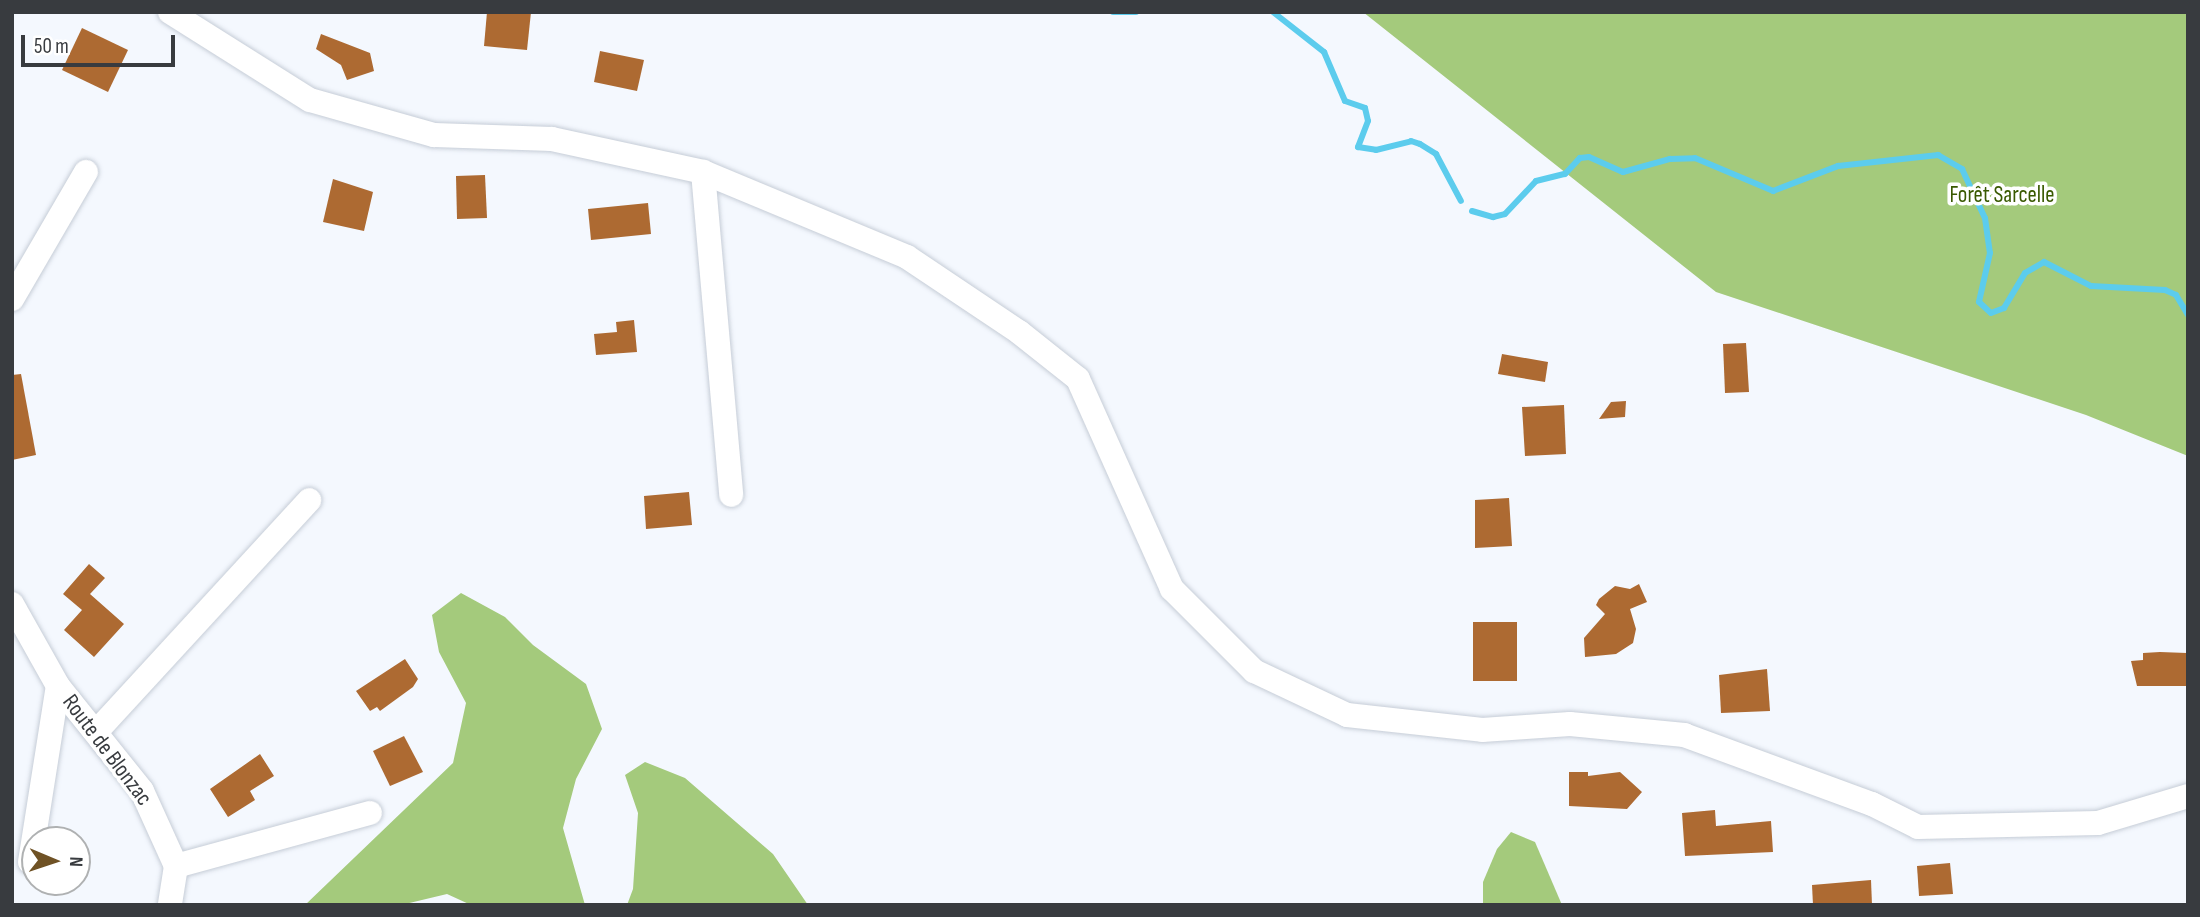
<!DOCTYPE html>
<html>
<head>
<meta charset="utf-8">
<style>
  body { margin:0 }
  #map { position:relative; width:2200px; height:917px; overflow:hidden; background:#f4f8fe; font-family:"Sofia Sans Condensed",sans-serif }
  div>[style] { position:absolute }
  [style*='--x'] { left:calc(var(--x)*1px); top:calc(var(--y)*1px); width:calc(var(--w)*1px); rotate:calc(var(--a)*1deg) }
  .forest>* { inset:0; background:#a4ca7c }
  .stream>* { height:6px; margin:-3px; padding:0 3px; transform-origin:3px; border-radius:3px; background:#5ccced }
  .building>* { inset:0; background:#ad6a32 }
  .roads { filter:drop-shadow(0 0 2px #c6cdd7) drop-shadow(0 0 2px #c6cdd7) }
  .minor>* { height:24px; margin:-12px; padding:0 12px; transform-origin:12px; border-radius:12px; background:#fff }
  span { translate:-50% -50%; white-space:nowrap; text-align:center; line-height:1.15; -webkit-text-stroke:7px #fff; paint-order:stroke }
  .park-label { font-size:23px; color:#395901 }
  .street-label { font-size:23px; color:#383b3f }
  .frame { position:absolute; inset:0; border:14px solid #383b3f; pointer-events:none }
  .north { position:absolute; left:21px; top:826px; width:70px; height:70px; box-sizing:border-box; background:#fff; border:2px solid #afb1b2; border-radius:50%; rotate:92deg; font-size:19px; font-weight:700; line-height:28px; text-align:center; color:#383b3f }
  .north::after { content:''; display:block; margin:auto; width:24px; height:32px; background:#6f5225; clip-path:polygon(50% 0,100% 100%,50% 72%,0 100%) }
  .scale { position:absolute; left:21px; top:35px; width:154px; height:32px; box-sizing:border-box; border:4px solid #383b3f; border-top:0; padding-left:9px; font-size:21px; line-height:24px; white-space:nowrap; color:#383b3f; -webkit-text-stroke:5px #fff; paint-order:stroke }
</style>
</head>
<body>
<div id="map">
  <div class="forest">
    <i style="clip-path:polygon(1363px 12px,2188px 12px,2188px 456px,2086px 415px,1716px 292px)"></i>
    <i style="clip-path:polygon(461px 593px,505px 617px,533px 645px,586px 684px,602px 729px,576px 779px,563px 828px,585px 905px,471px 905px,447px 894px,401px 905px,305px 905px,453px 763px,466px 703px,439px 652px,432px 615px)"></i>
    <i style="clip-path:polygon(645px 762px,685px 778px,773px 854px,808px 905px,627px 905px,633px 889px,638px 813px,625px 775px)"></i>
    <i style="clip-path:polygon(1511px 832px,1535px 842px,1562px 905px,1483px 905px,1483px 882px,1497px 849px)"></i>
  </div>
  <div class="stream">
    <i style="--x:1113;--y:12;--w:23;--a:0"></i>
    <i style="--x:1273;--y:12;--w:65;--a:38.1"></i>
    <i style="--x:1324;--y:52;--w:53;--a:66.8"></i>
    <i style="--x:1345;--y:101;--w:21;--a:19"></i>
    <i style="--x:1365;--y:108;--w:13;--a:77"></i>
    <i style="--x:1368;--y:121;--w:28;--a:111"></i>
    <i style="--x:1358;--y:147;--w:18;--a:9"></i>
    <i style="--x:1376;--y:150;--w:36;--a:-14"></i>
    <i style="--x:1411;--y:141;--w:9;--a:18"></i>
    <i style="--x:1420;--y:144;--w:19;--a:32"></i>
    <i style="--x:1436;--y:154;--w:53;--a:62"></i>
    <i style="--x:1472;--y:211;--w:22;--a:16"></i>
    <i style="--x:1493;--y:217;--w:12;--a:-14"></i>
    <i style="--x:1505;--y:214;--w:45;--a:-46.8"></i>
    <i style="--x:1536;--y:181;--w:30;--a:-14"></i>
    <i style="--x:1565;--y:174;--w:22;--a:-47"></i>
    <i style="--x:1580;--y:158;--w:9;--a:-6"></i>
    <i style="--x:1589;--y:157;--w:37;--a:24"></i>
    <i style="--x:1623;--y:172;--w:49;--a:-15.5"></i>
    <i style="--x:1670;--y:159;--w:25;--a:-2"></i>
    <i style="--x:1695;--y:158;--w:85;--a:22.9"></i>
    <i style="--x:1773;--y:191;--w:70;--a:-21"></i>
    <i style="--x:1838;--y:166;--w:101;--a:-6.3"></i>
    <i style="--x:1938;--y:155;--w:28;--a:30"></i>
    <i style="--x:1962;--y:169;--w:54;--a:64.9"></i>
    <i style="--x:1985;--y:218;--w:35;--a:82"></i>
    <i style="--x:1990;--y:253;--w:50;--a:102.7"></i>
    <i style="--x:1979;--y:302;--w:16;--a:43"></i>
    <i style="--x:1991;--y:313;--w:14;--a:-21"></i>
    <i style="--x:2004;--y:308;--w:41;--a:-59"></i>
    <i style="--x:2025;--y:273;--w:22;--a:-30"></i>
    <i style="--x:2044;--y:262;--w:53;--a:27.1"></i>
    <i style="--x:2091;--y:286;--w:74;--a:3.1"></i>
    <i style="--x:2165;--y:290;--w:12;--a:24"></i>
    <i style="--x:2176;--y:295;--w:23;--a:59"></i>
  </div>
  <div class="building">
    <i style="clip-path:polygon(487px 12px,531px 12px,527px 50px,484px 46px)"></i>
    <i style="clip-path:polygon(82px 28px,128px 50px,108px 92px,62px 70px)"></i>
    <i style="clip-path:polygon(321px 34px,370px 53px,374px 71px,347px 80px,341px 65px,316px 49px)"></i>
    <i style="clip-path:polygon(600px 51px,644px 60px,637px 91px,594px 82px)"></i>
    <i style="clip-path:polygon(485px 175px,487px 218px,457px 219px,456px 176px)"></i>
    <i style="clip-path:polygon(333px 179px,373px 192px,364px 231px,323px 222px)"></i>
    <i style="clip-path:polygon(648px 203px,651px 234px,591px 240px,588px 209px)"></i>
    <i style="clip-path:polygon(634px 320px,637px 352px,596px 355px,594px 334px,617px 332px,616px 322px)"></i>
    <i style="clip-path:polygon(1746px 343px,1749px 392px,1725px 393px,1723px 344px)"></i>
    <i style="clip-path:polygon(1502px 354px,1548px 362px,1545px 382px,1498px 374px)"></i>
    <i style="clip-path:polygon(21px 374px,36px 455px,12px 460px,12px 375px)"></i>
    <i style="clip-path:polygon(1626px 401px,1625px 417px,1599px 419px,1611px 402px)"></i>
    <i style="clip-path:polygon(1564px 405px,1566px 454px,1525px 456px,1522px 407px)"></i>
    <i style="clip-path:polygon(689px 492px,692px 525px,646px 529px,644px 496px)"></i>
    <i style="clip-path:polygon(1509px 498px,1512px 546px,1475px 548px,1475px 500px)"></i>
    <i style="clip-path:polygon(89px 564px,105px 578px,90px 594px,124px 624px,94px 657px,64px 630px,82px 610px,63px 594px)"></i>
    <i style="clip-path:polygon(1639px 584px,1647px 602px,1630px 609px,1636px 629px,1633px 643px,1616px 654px,1585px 657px,1584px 638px,1605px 614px,1596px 605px,1599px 599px,1615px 586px,1630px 589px)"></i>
    <i style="clip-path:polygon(1473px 622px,1517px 622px,1517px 681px,1473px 681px)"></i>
    <i style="clip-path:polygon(2160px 652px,2187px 653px,2188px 686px,2137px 686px,2131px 661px,2143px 660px,2143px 653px)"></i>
    <i style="clip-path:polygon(405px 659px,418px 679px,413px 687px,380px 711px,377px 707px,370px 711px,356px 691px)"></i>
    <i style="clip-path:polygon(1767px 669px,1770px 711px,1721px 713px,1719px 675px)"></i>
    <i style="clip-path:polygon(404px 736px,423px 772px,390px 786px,373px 751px)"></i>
    <i style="clip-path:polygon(260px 754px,274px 776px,250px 791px,255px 800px,228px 817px,210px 789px)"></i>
    <i style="clip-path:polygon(1569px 772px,1588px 772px,1588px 776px,1620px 772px,1642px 792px,1627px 809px,1569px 806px)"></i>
    <i style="clip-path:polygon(1715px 810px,1716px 826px,1771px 821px,1773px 852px,1685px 856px,1682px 813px)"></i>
    <i style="clip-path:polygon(1950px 863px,1953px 894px,1919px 896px,1917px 866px)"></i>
    <i style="clip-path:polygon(1871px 880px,1872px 905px,1813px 905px,1812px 885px)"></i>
  </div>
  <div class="roads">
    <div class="minor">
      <i style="--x:170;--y:12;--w:165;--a:32.2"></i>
      <i style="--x:310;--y:100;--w:129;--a:15.8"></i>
      <i style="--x:434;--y:135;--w:118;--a:1.9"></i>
      <i style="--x:552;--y:139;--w:155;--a:12.3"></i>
      <i style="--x:703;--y:172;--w:221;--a:22.6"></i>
      <i style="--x:907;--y:257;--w:135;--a:33.8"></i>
      <i style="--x:1019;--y:332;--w:75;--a:38.5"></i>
      <i style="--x:1078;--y:379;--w:230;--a:65.9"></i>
      <i style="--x:1172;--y:589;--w:116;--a:45"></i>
      <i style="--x:1254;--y:671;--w:103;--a:25.3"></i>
      <i style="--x:1347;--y:715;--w:136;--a:6.3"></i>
      <i style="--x:1482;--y:730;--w:88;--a:-3.9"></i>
      <i style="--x:1570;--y:724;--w:115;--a:5.5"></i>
      <i style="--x:1684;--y:735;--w:200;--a:20.2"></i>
      <i style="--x:1872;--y:804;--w:51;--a:26.6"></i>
      <i style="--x:1918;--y:827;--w:180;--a:-1.3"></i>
      <i style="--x:2098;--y:823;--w:94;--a:-16.7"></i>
      <i style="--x:703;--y:172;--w:324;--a:85"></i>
      <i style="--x:12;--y:299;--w:147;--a:-59.8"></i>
      <i style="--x:12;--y:604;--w:94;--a:60.7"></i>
      <i style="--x:58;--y:686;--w:134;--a:51.3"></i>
      <i style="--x:142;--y:791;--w:82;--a:65.6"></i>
      <i style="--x:176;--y:866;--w:39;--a:99"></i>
      <i style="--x:96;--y:732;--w:315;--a:-47.4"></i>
      <i style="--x:30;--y:862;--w:178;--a:-81"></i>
      <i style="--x:176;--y:866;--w:201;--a:-15.3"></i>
    </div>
  </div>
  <div class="park-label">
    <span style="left:2002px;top:195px">Forêt Sarcelle</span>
  </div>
  <div class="street-label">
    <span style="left:107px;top:750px;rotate:53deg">Route de Blonzac</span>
  </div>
  <div class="frame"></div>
  <div class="north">N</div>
  <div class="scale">50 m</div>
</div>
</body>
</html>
